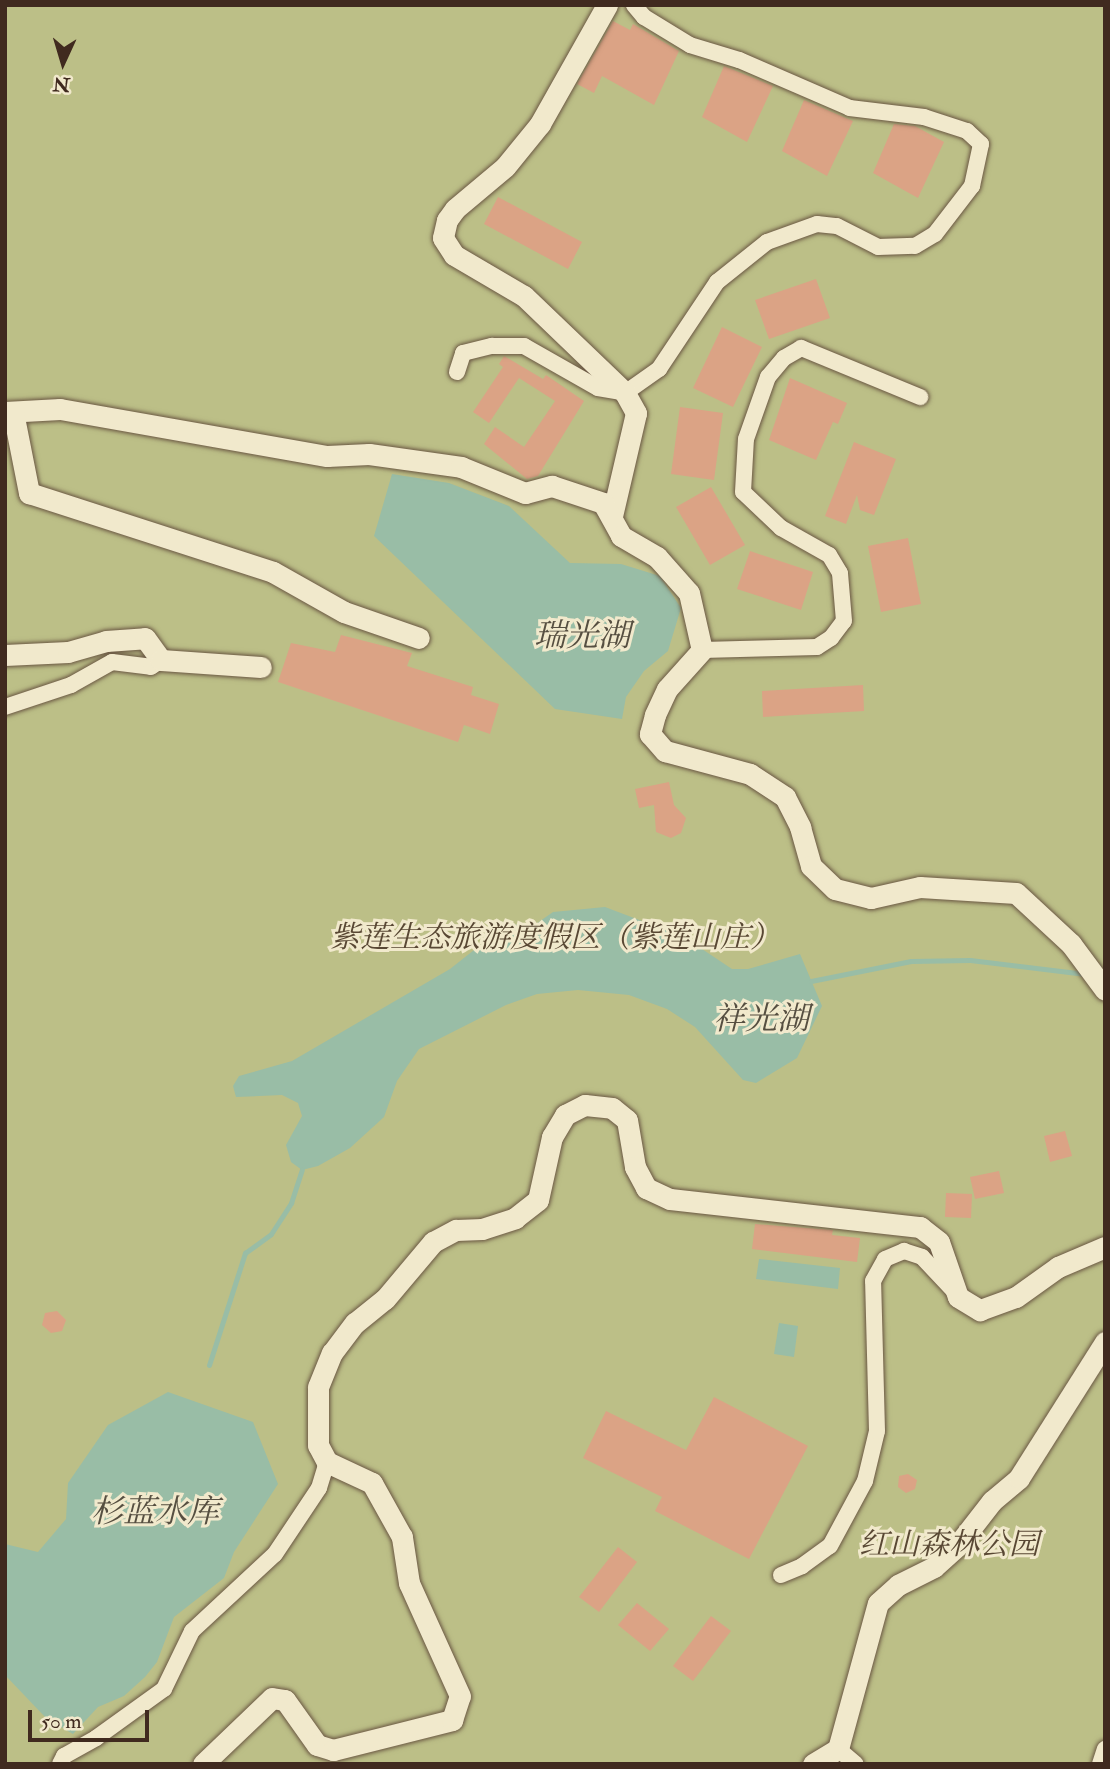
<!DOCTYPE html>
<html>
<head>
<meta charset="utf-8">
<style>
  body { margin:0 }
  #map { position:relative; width:1110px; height:1769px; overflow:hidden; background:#eaddb0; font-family:"IM FELL Double Pica","Noto Serif SC",serif }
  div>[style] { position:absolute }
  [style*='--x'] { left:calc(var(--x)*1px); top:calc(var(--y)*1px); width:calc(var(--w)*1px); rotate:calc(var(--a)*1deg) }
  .green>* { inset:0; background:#bcbf87 }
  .water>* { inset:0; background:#99bda6 }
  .stream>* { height:5px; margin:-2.5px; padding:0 2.5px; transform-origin:2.5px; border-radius:2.5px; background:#99bda6 }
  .building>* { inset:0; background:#dba385 }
  .roads { filter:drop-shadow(0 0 2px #6a5743) drop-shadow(0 0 2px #6a5743) }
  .minor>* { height:16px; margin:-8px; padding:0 8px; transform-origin:8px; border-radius:8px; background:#f1e9cc }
  .tertiary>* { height:21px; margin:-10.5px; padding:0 10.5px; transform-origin:10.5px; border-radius:10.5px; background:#f1e9cc }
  span { translate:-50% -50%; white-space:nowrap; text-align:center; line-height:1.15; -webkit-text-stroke:6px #f1e9cc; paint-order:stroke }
  .park-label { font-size:30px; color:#594834; font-style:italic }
  .water-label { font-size:32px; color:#564f41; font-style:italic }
  .frame { position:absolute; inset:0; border:7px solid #402a1f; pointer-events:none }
  .north { position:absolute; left:28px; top:28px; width:70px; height:70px; -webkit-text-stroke:5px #f1e9cc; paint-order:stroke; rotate:184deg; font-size:19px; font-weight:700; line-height:28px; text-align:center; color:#402a1f }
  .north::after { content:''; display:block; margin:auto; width:24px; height:32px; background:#402a1f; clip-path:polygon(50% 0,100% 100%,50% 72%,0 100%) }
  .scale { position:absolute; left:28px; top:1710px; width:121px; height:32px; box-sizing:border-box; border:4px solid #402a1f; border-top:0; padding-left:9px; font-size:21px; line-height:24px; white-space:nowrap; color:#402a1f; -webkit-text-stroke:5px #f1e9cc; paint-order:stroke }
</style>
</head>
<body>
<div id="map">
  <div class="green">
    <i style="clip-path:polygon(5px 5px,1105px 5px,1105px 1764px,5px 1764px)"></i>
  </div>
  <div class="water">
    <i style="clip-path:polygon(392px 474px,449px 483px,509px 506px,570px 563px,621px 564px,660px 576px,681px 608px,668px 651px,644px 671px,626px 697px,622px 719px,555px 709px,374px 536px)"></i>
    <i style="clip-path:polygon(605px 907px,684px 937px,732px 969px,748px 969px,800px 954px,822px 1006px,797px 1058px,756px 1083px,743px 1080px,695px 1027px,667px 1009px,629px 995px,578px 990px,537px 994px,506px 1005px,419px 1049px,397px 1081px,384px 1117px,350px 1148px,318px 1166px,302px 1170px,291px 1162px,286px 1145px,302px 1116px,298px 1103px,282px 1095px,236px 1097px,233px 1086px,239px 1076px,292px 1061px,450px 969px,507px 924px,533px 926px,553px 912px)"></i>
    <i style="clip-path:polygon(759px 1259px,840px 1268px,838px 1289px,756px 1279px)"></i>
    <i style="clip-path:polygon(779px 1323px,798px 1326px,794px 1357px,774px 1354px)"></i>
    <i style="clip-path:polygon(168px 1392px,253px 1422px,278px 1484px,234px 1552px,224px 1578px,174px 1617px,157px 1662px,145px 1677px,124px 1696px,98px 1707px,73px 1734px,46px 1718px,5px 1675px,5px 1544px,38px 1552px,66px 1519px,68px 1483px,108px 1425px)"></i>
  </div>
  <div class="stream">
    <i style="--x:811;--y:981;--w:102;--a:-11.3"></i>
    <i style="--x:911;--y:961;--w:59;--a:-1"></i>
    <i style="--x:970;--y:960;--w:116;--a:6.9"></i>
    <i style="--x:209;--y:1365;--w:118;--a:-72.2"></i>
    <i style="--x:245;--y:1253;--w:32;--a:-36"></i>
    <i style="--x:271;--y:1234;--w:37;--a:-57"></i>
    <i style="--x:291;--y:1203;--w:35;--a:-72"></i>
  </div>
  <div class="building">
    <i style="clip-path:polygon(613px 21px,630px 30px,633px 24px,679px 51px,654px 105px,602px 76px,594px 93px,577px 84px)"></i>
    <i style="clip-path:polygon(724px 66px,773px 86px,747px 142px,702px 117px)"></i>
    <i style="clip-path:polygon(804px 100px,853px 121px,827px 176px,782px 151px)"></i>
    <i style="clip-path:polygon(894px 124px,915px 126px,944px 142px,918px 198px,873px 173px)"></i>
    <i style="clip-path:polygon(498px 197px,582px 242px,568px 269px,484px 224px)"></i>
    <i style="clip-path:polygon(816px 279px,830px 318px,769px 339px,755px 300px)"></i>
    <i style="clip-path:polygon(722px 327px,762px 347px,733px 407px,693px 388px)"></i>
    <i style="clip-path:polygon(504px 356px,543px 379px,546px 375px,584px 401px,538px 476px,527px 479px,484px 444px,495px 427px,524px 447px,555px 401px,519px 378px,489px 423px,473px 412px,503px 367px,499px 364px)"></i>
    <i style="clip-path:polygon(790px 378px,847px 403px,838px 424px,833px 422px,816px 460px,769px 440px)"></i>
    <i style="clip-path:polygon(680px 407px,723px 413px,714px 480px,671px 474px)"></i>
    <i style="clip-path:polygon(854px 442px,896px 459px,874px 515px,860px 510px,857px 495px,846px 524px,825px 516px)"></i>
    <i style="clip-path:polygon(711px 487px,745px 545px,710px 565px,676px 507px)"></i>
    <i style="clip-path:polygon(908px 538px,921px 604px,881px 612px,868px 546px)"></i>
    <i style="clip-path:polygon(750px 551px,813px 572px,801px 610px,737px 589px)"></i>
    <i style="clip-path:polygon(341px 635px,412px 653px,407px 666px,473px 687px,471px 695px,499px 704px,490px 734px,464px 725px,458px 742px,278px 682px,291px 643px,335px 652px)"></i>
    <i style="clip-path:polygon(863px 685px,864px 711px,763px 717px,762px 691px)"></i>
    <i style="clip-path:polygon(669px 782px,674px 805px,686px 818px,681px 833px,671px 838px,656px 832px,654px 805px,639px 808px,635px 789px)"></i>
    <i style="clip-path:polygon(1065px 1131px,1072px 1156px,1050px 1162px,1044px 1136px)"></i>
    <i style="clip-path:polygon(999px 1171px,1004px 1193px,975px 1199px,970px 1177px)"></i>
    <i style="clip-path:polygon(946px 1193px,972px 1194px,971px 1218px,945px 1217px)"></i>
    <i style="clip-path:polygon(755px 1224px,833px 1230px,832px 1235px,860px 1238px,857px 1262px,752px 1249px)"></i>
    <i style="clip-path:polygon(57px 1311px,66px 1320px,62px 1331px,51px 1333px,42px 1325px,45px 1313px)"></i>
    <i style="clip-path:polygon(714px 1397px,808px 1446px,749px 1559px,655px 1511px,662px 1497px,583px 1458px,606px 1411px,686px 1450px)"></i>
    <i style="clip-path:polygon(908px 1474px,917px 1480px,915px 1489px,906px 1493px,898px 1487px,899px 1476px)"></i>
    <i style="clip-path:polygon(618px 1547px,637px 1562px,599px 1612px,579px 1597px)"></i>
    <i style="clip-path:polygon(637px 1603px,669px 1629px,650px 1651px,618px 1625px)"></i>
    <i style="clip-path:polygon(711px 1616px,731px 1631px,693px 1681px,673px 1666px)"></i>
  </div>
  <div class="roads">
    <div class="minor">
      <i style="--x:457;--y:372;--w:20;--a:-72"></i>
      <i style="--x:463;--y:353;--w:30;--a:-14"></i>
      <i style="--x:492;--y:346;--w:32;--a:0"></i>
      <i style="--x:524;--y:346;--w:85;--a:29.6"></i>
      <i style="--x:598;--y:388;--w:27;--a:10"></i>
      <i style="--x:625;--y:393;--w:42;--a:-35.2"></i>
      <i style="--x:659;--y:369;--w:105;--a:-56.3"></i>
      <i style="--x:717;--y:282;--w:64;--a:-38.7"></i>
      <i style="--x:767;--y:242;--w:53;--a:-19.8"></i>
      <i style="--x:817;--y:224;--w:20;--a:6"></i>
      <i style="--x:837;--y:226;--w:46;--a:27.1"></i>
      <i style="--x:878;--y:247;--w:37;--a:-2"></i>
      <i style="--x:915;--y:246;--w:23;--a:-31"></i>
      <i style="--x:935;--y:234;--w:61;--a:-52.4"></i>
      <i style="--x:972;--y:186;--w:43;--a:-77.9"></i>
      <i style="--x:981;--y:144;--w:19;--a:-137"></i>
      <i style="--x:967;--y:131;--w:45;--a:-162"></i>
      <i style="--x:924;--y:117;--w:75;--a:-173.1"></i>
      <i style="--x:850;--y:108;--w:121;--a:-156.6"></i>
      <i style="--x:739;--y:60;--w:51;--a:-163"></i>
      <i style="--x:690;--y:45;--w:54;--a:-148.7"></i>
      <i style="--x:644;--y:17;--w:16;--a:-130"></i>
      <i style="--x:702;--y:650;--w:115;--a:-1.5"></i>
      <i style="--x:817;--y:647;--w:17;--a:-33"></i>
      <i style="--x:831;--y:638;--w:21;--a:-53"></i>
      <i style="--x:844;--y:621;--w:48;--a:-94.8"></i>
      <i style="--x:840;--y:573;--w:21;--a:-121"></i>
      <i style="--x:829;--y:555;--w:55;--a:-150.6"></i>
      <i style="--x:781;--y:528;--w:52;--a:-136.5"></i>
      <i style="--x:743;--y:492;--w:53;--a:-86.8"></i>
      <i style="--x:746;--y:439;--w:66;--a:-70.5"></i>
      <i style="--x:768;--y:377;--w:25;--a:-50"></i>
      <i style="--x:784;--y:358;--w:20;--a:-30"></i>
      <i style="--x:801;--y:348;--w:129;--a:22.4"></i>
      <i style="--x:5;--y:707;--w:70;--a:-18.4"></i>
      <i style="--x:71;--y:685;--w:47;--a:-29.3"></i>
      <i style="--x:112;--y:662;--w:39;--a:7"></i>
      <i style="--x:151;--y:667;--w:12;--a:-35"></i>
      <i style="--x:781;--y:1575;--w:23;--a:-23"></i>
      <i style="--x:802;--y:1566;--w:34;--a:-36"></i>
      <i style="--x:830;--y:1546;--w:74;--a:-61.7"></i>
      <i style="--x:865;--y:1481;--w:51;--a:-76.5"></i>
      <i style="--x:877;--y:1431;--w:150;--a:-91.5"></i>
      <i style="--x:873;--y:1281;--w:25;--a:-61"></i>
      <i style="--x:885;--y:1259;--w:21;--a:-23"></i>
      <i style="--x:904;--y:1251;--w:19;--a:18"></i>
      <i style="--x:922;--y:1257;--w:44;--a:46.8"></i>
      <i style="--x:838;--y:1749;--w:23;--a:40"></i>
      <i style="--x:60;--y:1764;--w:9;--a:-63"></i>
      <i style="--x:64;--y:1756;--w:37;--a:-29"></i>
      <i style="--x:96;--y:1738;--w:84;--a:-35.8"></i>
      <i style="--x:164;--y:1689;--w:64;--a:-64.2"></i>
      <i style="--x:192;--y:1631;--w:113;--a:-42.9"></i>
      <i style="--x:275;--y:1554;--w:79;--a:-56.3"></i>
      <i style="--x:319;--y:1488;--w:27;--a:-73"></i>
      <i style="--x:1100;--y:1764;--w:16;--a:-72"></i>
    </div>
    <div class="tertiary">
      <i style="--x:607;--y:5;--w:137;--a:119.4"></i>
      <i style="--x:540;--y:124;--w:55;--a:129.1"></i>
      <i style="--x:505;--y:167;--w:65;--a:140"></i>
      <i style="--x:455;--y:209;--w:14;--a:126"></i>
      <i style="--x:447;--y:220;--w:18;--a:103"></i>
      <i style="--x:443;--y:238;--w:20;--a:57"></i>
      <i style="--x:454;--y:255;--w:81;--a:30.4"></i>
      <i style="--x:524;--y:296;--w:140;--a:43.8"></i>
      <i style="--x:625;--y:393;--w:23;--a:61"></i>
      <i style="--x:636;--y:413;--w:106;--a:103.1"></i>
      <i style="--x:5;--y:412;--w:55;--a:-3.1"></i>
      <i style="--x:60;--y:409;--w:271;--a:10"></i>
      <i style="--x:327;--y:456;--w:42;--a:-2.7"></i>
      <i style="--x:369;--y:454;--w:93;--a:8"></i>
      <i style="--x:461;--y:467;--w:69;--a:22.1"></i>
      <i style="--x:525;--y:493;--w:28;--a:-15"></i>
      <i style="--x:552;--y:486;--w:54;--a:18.4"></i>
      <i style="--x:603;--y:503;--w:38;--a:61"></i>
      <i style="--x:621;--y:536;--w:42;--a:30.3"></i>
      <i style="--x:657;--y:557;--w:48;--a:48.4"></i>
      <i style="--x:689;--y:593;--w:58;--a:77.2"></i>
      <i style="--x:702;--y:650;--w:52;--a:131.9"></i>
      <i style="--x:667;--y:689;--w:29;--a:115"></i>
      <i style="--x:655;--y:715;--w:20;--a:105"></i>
      <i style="--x:650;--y:734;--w:23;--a:49"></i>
      <i style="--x:665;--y:751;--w:88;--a:15.1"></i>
      <i style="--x:750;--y:774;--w:42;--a:33.3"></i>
      <i style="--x:785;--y:797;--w:34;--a:63"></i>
      <i style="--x:800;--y:827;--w:41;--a:74.2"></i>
      <i style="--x:811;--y:866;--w:33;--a:44"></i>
      <i style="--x:835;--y:889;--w:37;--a:14"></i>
      <i style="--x:871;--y:898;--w:50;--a:-12.7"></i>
      <i style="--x:920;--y:887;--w:96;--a:3.6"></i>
      <i style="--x:1016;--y:893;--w:75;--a:42.8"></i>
      <i style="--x:1071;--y:944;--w:57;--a:53.5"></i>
      <i style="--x:13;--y:412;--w:83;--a:78.8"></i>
      <i style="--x:29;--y:493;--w:256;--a:17.9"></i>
      <i style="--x:273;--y:572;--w:81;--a:29.4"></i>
      <i style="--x:344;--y:612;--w:79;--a:19.1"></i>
      <i style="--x:5;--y:655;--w:63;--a:-2.7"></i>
      <i style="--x:68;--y:652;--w:40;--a:-16"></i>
      <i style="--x:106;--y:641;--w:39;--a:-4"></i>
      <i style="--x:145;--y:638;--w:27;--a:54"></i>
      <i style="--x:161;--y:660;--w:100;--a:4"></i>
      <i style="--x:203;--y:1764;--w:95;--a:-43.7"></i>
      <i style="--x:272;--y:1698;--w:13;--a:9"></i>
      <i style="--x:285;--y:1700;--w:55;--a:54.6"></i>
      <i style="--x:317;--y:1745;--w:17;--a:17"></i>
      <i style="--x:333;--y:1750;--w:123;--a:-14.1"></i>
      <i style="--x:452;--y:1720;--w:25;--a:-72"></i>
      <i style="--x:460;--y:1696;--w:124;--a:-114.3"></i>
      <i style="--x:409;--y:1583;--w:47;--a:-98.7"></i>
      <i style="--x:402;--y:1537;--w:62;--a:-119.1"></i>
      <i style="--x:372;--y:1483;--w:50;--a:-155"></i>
      <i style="--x:327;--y:1462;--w:19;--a:-118"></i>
      <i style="--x:318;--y:1445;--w:58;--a:-90"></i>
      <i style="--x:318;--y:1387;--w:37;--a:-68"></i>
      <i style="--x:332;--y:1353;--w:38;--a:-53"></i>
      <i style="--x:355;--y:1323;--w:38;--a:-39"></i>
      <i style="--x:385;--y:1299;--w:75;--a:-49.9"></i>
      <i style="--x:433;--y:1242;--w:26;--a:-28"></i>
      <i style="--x:456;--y:1230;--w:26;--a:-2"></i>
      <i style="--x:482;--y:1229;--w:35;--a:-18"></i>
      <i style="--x:515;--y:1218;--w:29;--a:-38"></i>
      <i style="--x:538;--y:1200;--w:65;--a:-77.5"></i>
      <i style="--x:552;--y:1137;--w:26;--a:-59"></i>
      <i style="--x:565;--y:1115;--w:22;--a:-27"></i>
      <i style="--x:585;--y:1105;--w:27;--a:6"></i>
      <i style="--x:612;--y:1108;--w:19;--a:39"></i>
      <i style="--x:627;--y:1120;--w:48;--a:80.3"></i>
      <i style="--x:635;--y:1167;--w:24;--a:62"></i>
      <i style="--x:646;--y:1188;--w:26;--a:25"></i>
      <i style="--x:670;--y:1199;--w:252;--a:6.4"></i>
      <i style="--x:920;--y:1227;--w:24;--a:38"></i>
      <i style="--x:939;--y:1242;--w:58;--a:70.9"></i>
      <i style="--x:958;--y:1297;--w:26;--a:31"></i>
      <i style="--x:980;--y:1310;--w:38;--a:-20"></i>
      <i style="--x:1016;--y:1297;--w:52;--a:-35.5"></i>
      <i style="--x:1058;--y:1267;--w:51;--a:-23.1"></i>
      <i style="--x:813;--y:1764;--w:29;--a:-31"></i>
      <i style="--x:838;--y:1749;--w:151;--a:-74.7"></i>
      <i style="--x:878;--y:1603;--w:27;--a:-42"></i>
      <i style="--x:898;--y:1585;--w:40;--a:-26.6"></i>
      <i style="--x:934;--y:1567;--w:31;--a:-42"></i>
      <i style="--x:957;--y:1546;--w:57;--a:-52.1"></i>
      <i style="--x:992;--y:1501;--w:35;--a:-40"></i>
      <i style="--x:1019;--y:1478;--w:161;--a:-57.7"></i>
    </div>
  </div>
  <div class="park-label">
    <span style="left:555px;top:938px">紫莲生态旅游度假区（紫莲山庄）</span>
    <span style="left:949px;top:1545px">红山森林公园</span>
  </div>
  <div class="water-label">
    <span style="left:582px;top:636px">瑞光湖</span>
    <span style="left:761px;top:1019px">祥光湖</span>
    <span style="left:155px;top:1512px">杉蓝水库</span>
  </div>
  <div class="frame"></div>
  <div class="north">N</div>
  <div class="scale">50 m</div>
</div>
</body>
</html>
